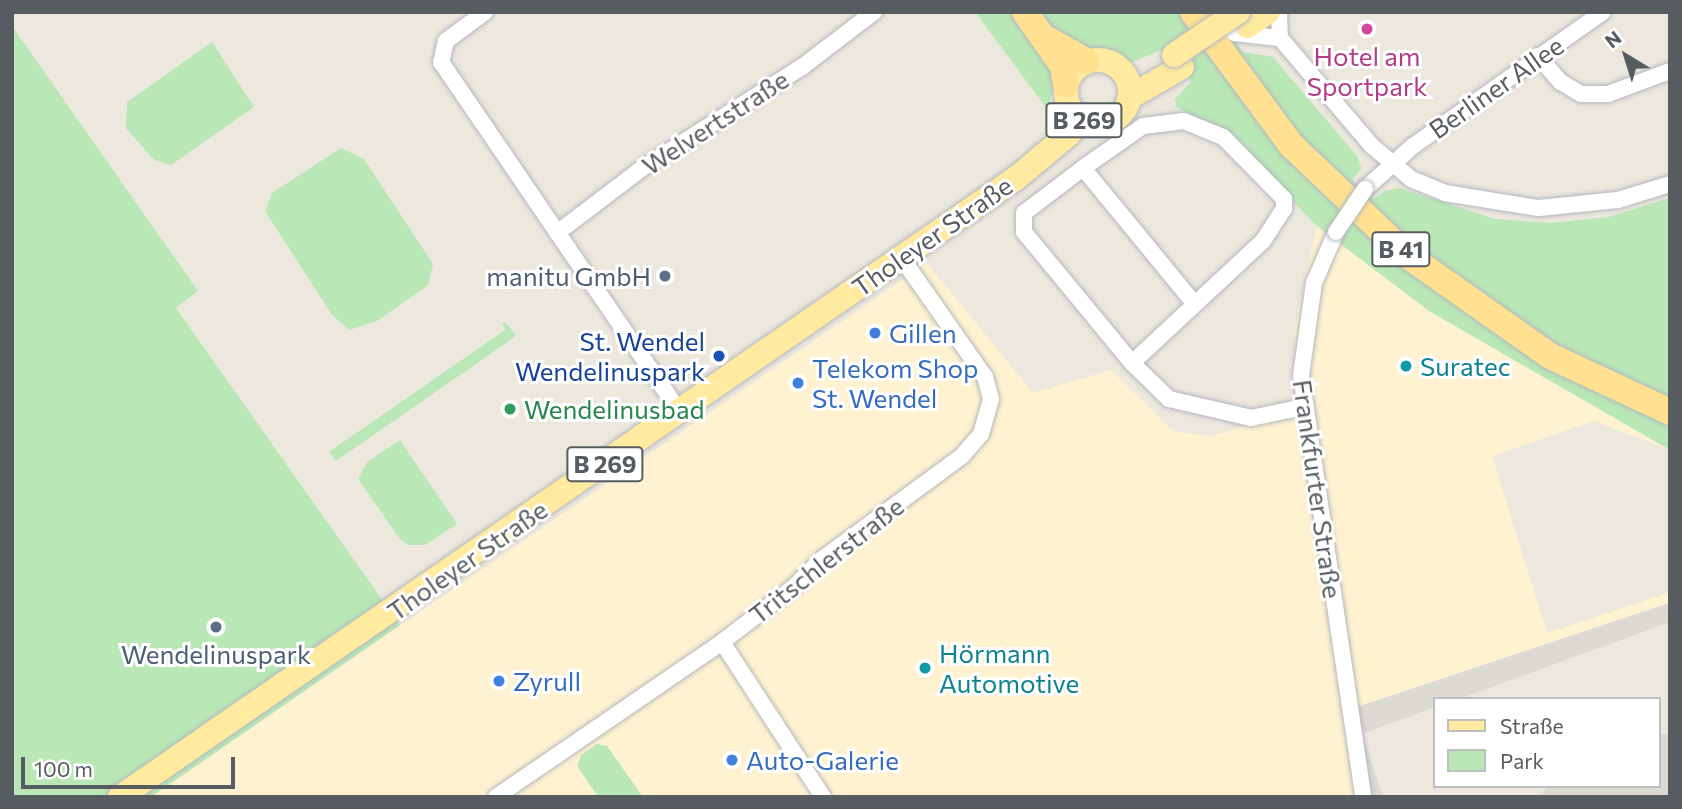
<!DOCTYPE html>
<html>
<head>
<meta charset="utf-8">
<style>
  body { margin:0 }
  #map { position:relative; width:1682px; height:809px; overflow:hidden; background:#ede8de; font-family:Commissioner,sans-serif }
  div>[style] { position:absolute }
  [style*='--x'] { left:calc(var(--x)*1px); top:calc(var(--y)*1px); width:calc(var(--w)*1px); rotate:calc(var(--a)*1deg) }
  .commercial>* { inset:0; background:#fff2d0 }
  .industrial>* { inset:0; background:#dcdad3 }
  .green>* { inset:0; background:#b9e8b6 }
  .roads { filter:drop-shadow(0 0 2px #b4b8bd) drop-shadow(0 0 2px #b4b8bd) }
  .minor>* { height:16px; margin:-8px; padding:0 8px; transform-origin:8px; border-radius:8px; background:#fff }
  .primary>* { height:24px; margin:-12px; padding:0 12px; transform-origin:12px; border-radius:12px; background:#ffeaa0 }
  .primary>.ring { margin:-12px; padding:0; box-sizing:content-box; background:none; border:24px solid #ffeaa0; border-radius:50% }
  .trunk>* { height:26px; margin:-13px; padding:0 13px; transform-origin:13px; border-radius:13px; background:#ffe191 }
  .bridges { filter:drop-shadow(0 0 2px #b4b8bd) drop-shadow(0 0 2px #b4b8bd) }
  .minor-bridge>* { height:16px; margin:-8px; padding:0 8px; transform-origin:8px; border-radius:8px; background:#fff }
  .primary-bridge>* { height:24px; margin:-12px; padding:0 12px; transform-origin:12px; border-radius:12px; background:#ffeaa0 }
  .dots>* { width:19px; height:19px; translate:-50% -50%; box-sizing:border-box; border:4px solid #fff; border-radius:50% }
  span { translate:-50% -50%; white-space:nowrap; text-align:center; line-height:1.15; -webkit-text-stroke:6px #fff; paint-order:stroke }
  .shield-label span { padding:2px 5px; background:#fff; border:2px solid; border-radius:5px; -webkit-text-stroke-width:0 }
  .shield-label { font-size:24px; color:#575c61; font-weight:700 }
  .hotel-label { font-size:26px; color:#b23c85 }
  .street-label { font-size:26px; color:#575c61 }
  .service-label { font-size:26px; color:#4e5e75 }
  .right { translate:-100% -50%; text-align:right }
  .shop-label { font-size:26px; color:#366cbe }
  .left { translate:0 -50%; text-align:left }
  .transit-label { font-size:26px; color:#164399 }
  .culture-label { font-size:26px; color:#0d838f }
  .leisure-label { font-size:26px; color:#27864d }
  .frame { position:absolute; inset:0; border:14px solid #575c61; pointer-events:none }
  .legend { position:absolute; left:1433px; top:697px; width:228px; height:91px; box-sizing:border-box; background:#fff; border:2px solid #bcbec0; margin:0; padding:9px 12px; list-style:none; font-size:21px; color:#575c61 }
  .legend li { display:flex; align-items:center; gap:14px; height:35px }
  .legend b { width:35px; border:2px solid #bcbec0 }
  .north { position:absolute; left:1591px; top:21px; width:70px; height:70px; -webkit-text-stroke:5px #fff; paint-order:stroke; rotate:322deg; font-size:19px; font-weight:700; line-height:28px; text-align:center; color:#575c61 }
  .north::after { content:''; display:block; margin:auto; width:24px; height:32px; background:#575c61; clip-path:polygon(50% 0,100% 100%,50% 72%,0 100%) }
  .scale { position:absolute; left:21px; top:757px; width:214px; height:32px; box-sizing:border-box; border:4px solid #575c61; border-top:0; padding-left:9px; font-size:21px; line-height:24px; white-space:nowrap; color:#575c61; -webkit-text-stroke:5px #fff; paint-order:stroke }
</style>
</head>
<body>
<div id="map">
  <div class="commercial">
    <i style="clip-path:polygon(1317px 226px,1429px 311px,1670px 450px,1594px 421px,1492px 456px,1547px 633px,1670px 592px,1670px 603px,1354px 708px,1371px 797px,151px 797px,927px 263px,1033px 393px,1111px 370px,1173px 431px,1210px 436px,1298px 412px,1294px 330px)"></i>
  </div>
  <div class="industrial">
    <i style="clip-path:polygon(1670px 603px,1670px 622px,1459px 699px,1435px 699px,1435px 707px,1362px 734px,1383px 797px,1371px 797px,1354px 708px)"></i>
    <i style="clip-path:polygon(1659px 734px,1670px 734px,1670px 797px,1536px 797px,1550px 786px,1659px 786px)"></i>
  </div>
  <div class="green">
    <i style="clip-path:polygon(975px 12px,1216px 12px,1243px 52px,1273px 57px,1357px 156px,1362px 168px,1352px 180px,1374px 199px,1384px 191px,1400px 188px,1495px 219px,1550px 223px,1608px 217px,1670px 198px,1670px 450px,1429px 311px,1317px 226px,1229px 135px,1176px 107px,1175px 99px,1191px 82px,1169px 47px,1132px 62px,1096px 51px,1070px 62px,1055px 79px,1048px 110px)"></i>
    <i style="clip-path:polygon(12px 26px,198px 291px,176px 308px,400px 625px,151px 797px,12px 797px)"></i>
    <i style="clip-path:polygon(212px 42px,254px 107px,171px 165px,154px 160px,126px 128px,127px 102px)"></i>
    <i style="clip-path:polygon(341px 148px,364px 159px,433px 264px,428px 285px,377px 321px,349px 330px,332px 315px,265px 211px,272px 193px)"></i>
    <i style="clip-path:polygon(506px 322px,516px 336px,336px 461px,329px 452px,505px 330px,502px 324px)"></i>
    <i style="clip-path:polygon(400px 440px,457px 524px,425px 545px,408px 545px,400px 539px,358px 479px,367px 462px)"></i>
    <i style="clip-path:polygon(597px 744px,607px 746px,643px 797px,598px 797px,577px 766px,581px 755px)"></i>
  </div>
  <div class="roads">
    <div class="minor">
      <i style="--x:485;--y:12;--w:49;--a:143.4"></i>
      <i style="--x:446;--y:41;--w:22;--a:103"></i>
      <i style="--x:441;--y:62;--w:424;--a:55.7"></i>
      <i style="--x:1279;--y:12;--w:26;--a:88"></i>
      <i style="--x:1280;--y:38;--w:142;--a:49.6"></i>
      <i style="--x:1372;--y:146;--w:51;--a:40.2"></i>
      <i style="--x:1411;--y:179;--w:37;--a:22"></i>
      <i style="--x:1445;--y:193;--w:95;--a:9.1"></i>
      <i style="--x:1539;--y:208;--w:79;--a:-5.8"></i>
      <i style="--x:1618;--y:200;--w:54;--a:-17.1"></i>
      <i style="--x:1234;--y:33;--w:46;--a:6.2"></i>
      <i style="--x:1538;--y:56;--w:35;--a:49"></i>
      <i style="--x:1561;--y:82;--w:23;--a:31"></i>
      <i style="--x:1581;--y:94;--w:27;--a:0"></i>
      <i style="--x:1608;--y:94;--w:66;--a:-20.4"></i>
      <i style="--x:1083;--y:168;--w:175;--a:50.6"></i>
      <i style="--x:1365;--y:189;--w:64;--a:-41.9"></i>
      <i style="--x:1413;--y:146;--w:232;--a:-35.2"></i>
      <i style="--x:1336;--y:232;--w:56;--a:113.3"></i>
      <i style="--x:1314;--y:283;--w:93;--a:98"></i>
      <i style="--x:1301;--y:375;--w:427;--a:81.6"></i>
      <i style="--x:557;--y:233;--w:106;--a:-37.3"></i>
      <i style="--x:641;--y:169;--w:191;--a:-32.4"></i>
      <i style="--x:802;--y:67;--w:91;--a:-37.4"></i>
      <i style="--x:1132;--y:363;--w:179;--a:-43"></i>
      <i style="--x:1263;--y:241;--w:38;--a:-57"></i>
      <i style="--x:1284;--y:209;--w:10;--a:-90"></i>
      <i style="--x:1284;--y:199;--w:87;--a:-134.5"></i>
      <i style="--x:1223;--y:137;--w:42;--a:-157.7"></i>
      <i style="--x:1184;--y:121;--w:41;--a:173"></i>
      <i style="--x:1143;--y:126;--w:73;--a:145"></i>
      <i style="--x:1083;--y:168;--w:74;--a:142.7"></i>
      <i style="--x:1024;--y:213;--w:19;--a:90"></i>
      <i style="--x:1024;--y:232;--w:170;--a:50.5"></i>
      <i style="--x:1132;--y:363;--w:52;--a:44.2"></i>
      <i style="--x:1169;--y:399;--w:84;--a:13"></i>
      <i style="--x:1251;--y:418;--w:53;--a:-11.9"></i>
      <i style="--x:722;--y:642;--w:185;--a:56.9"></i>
      <i style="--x:496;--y:797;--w:274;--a:-34.4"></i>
      <i style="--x:722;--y:642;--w:92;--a:-37.5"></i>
      <i style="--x:795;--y:586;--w:37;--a:-45"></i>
      <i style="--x:821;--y:560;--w:175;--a:-36.4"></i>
      <i style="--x:962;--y:456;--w:29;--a:-49"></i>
      <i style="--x:981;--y:434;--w:36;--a:-74"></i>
      <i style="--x:991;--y:399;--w:23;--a:-105"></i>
      <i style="--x:985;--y:377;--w:146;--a:-125"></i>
    </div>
    <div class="primary">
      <i style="--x:1247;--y:26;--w:25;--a:-34"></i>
      <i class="ring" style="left:1066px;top:60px;width:40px;height:40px"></i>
      <i style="--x:1130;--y:97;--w:60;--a:-30"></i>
      <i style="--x:120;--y:797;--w:1088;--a:-34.63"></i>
      <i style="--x:1015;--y:179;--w:70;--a:-39.8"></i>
      <i style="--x:1069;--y:134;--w:19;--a:-54"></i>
    </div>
    <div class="trunk">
      <i style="--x:1025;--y:12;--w:66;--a:54.9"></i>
      <i style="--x:1063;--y:66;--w:19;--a:81"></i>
      <i style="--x:1193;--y:12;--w:165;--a:53.6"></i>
      <i style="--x:1291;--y:145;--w:160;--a:43.5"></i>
      <i style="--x:1407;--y:255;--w:175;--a:35.2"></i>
      <i style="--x:1550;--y:356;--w:132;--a:25"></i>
      <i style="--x:1049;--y:40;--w:43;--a:29.6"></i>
    </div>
  </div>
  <div class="bridges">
    <div class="minor-bridge">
      <i style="--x:1336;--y:232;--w:52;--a:-56"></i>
    </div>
    <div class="primary-bridge">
      <i style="--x:1174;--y:55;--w:77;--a:-33.9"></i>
    </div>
  </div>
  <div class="dots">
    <i style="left:1367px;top:29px;background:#d1479c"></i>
    <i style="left:665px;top:276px;background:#5c6f8a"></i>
    <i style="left:875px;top:333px;background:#3f7fe0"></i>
    <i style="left:719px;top:356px;background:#1a4fb4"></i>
    <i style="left:1406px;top:366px;background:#0f9aa8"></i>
    <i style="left:798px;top:383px;background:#3f7fe0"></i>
    <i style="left:510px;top:409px;background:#2e9e5b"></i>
    <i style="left:216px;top:627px;background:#5c6f8a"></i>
    <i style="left:925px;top:668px;background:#0f9aa8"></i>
    <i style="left:499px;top:681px;background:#3f7fe0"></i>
    <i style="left:732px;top:760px;background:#3f7fe0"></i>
  </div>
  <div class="shield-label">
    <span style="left:1084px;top:120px">B 269</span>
    <span style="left:1401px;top:249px">B 41</span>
    <span style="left:605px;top:464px">B 269</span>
  </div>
  <div class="hotel-label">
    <span style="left:1367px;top:71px">Hotel am<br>Sportpark</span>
  </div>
  <div class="street-label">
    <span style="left:1496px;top:87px;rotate:-35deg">Berliner Allee</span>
    <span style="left:715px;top:122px;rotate:-33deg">Welvertstraße</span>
    <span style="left:932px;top:236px;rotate:-35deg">Tholeyer Straße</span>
    <span style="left:1318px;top:489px;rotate:82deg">Frankfurter Straße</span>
    <span style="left:467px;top:560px;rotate:-35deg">Tholeyer Straße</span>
    <span style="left:826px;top:560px;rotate:-38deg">Tritschlerstraße</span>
  </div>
  <div class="service-label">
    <span class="right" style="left:651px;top:276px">manitu GmbH</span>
    <span style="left:216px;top:654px">Wendelinuspark</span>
  </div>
  <div class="shop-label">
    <span class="left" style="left:889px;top:333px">Gillen</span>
    <span class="left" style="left:812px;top:383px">Telekom Shop<br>St. Wendel</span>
    <span class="left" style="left:513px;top:681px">Zyrull</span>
    <span class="left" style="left:746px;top:760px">Auto-Galerie</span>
  </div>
  <div class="transit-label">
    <span class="right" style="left:705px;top:356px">St. Wendel<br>Wendelinuspark</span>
  </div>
  <div class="culture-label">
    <span class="left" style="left:1420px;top:366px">Suratec</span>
    <span class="left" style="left:939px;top:668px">Hörmann<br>Automotive</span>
  </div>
  <div class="leisure-label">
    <span class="left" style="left:524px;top:409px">Wendelinusbad</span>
  </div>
  <div class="frame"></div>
  <ul class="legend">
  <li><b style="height:9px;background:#ffeaa0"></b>Straße</li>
  <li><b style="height:19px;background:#b9e8b6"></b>Park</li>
  </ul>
  <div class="north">N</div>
  <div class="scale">100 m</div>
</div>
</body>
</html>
